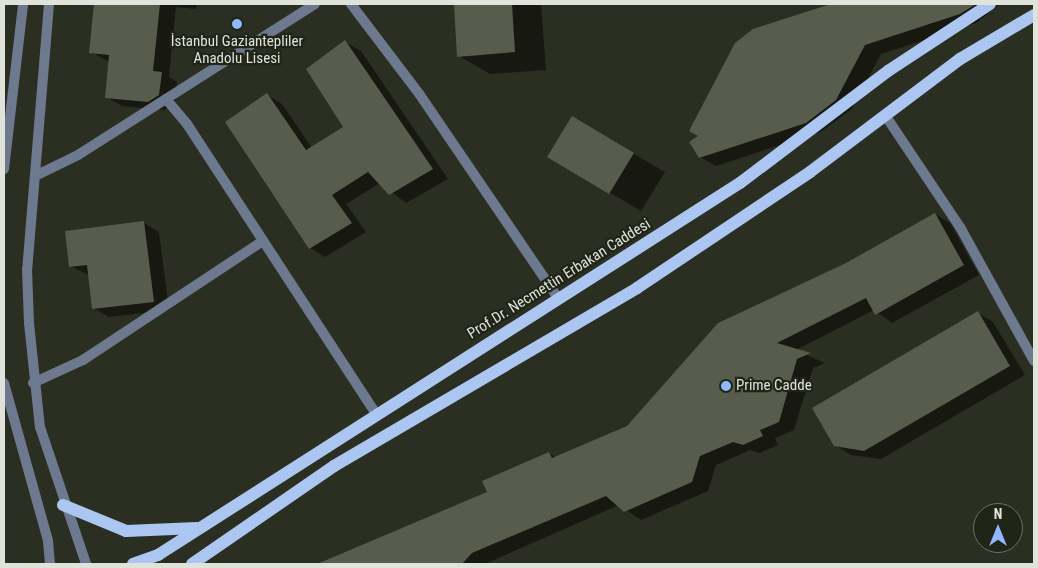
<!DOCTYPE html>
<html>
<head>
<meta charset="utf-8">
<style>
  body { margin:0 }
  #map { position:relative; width:1038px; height:568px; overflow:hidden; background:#2b2f21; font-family:"Roboto Condensed",sans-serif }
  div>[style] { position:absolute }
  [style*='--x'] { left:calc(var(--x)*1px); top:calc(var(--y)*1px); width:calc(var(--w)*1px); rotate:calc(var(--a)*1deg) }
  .shadow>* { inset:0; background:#0007 }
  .building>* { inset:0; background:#575c4d }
  .minor>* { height:10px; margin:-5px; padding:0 5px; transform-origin:5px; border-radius:5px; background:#6d798e }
  .tertiary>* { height:10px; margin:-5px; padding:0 5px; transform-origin:5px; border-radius:5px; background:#6d798e }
  .primary>* { height:12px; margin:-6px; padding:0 6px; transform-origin:6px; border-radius:6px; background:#acc6f2 }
  .dots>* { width:14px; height:14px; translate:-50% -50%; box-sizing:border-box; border:2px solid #212518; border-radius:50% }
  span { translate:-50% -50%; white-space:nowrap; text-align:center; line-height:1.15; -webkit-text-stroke:4.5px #212518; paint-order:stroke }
  .poi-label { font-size:15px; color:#e0e3da }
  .left { translate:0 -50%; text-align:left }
  .street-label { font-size:15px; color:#e0e3da }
  .frame { position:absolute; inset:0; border:5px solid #e0e3da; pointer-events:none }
  .north { position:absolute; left:973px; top:503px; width:50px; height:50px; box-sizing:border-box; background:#212518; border:1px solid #6d7166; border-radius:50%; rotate:0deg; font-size:14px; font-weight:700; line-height:20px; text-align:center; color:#e0e3da }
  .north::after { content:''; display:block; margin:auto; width:18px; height:22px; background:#90b8fd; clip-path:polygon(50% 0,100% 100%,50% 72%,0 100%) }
</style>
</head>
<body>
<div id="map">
  <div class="shadow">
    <i style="clip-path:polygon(95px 4px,197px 4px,196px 9px,176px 7px,169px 77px,177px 82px,175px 104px,164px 110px,122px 106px,106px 97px,110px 62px,91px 52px)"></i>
    <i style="clip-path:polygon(455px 4px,541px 4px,546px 70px,490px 74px,459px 56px)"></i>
    <i style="clip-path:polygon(833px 4px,1000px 4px,976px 23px,881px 54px,852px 109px,822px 131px,716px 166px,700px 157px,691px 146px,699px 136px)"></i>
    <i style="clip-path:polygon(345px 42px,361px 51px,448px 179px,406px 203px,380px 183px,346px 204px,366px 232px,325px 257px,310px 248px,267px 95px,282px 104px,312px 148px,345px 128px)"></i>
    <i style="clip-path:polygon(603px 136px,665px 172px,641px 211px,549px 157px)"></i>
    <i style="clip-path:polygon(935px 214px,950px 223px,979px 275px,892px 323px,874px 310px,796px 350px,825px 363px,813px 368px,794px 430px,775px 438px,778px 445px,760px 453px,750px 450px,716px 465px,708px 491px,641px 520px,619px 505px,485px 564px,320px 564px,488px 492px,549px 453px,557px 458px,628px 427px,846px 264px)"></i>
    <i style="clip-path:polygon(144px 223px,159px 232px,169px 310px,109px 317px,93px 308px,89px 275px,70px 266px)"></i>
    <i style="clip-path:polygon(978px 313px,993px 322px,1025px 375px,881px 459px,851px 455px,835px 445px)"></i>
  </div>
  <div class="building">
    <i style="clip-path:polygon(94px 4px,160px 4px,153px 71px,162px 72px,159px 95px,148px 102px,105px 98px,109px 55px,89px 53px)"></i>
    <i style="clip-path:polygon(454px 4px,512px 4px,515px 52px,457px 57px)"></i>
    <i style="clip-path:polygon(831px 4px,976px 4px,960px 14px,865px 45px,836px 100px,806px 123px,699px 158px,689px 142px,698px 136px,689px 131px,735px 43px,753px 29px)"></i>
    <i style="clip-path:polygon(345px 40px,433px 169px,389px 195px,368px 172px,332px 195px,352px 223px,309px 249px,225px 122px,267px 93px,306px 150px,343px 127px,306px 69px)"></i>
    <i style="clip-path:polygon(572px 116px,634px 153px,609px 194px,547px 157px)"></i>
    <i style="clip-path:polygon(935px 213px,964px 265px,875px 315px,866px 298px,777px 343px,811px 353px,797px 359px,779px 422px,760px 430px,763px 436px,743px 445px,733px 442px,700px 456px,692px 482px,624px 512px,606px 496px,472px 553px,462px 564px,317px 564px,487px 492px,482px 481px,549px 452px,552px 458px,627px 426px,718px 323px,846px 263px)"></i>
    <i style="clip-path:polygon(144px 221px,154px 302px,92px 309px,87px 265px,69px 267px,65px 231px)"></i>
    <i style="clip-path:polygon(978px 311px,1010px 366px,864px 451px,834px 446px,812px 408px)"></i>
  </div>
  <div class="minor">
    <i style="--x:351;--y:4;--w:114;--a:52.8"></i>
    <i style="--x:420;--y:95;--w:245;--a:55.8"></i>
    <i style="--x:166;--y:99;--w:33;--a:50"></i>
    <i style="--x:187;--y:124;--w:346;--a:56.9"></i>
    <i style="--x:885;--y:115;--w:135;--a:56.2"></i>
    <i style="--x:960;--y:227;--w:153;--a:61.1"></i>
    <i style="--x:35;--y:176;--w:48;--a:-26"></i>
    <i style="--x:78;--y:155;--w:281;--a:-32.5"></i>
    <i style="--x:33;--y:383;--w:55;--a:-24.7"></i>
    <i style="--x:83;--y:360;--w:216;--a:-33.5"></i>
  </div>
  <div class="tertiary">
    <i style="--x:49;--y:4;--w:266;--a:94.7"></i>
    <i style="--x:27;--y:269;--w:54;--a:87.9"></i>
    <i style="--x:29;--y:323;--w:105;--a:84"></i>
    <i style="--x:40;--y:427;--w:145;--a:71.4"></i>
    <i style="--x:4;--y:169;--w:166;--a:-83.4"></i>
    <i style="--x:4;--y:383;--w:164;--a:74.4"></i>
    <i style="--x:48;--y:541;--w:23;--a:85"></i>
  </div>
  <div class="primary">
    <i style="--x:63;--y:505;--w:68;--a:22.4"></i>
    <i style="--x:126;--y:531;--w:71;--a:-2.4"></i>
    <i style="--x:133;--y:564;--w:27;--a:-20"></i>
    <i style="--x:158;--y:555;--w:691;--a:-32.59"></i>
    <i style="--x:740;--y:183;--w:186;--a:-37.1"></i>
    <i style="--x:888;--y:71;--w:122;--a:-33.3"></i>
    <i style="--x:192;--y:564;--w:173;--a:-34.6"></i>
    <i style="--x:334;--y:466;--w:351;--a:-30.4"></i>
    <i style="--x:637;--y:288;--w:208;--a:-33.8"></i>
    <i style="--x:810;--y:172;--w:188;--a:-37"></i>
    <i style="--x:960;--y:59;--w:86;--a:-30.7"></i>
  </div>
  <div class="dots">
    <i style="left:237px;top:24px;background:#90b8fd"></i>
    <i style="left:726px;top:386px;background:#90b8fd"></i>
  </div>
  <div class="poi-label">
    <span style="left:237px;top:50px">İstanbul Gaziantepliler<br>Anadolu Lisesi</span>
    <span class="left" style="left:736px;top:386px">Prime Cadde</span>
  </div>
  <div class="street-label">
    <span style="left:559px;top:279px;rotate:-32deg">Prof.Dr. Necmettin Erbakan Caddesi</span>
  </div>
  <div class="frame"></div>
  <div class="north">N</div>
</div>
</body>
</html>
